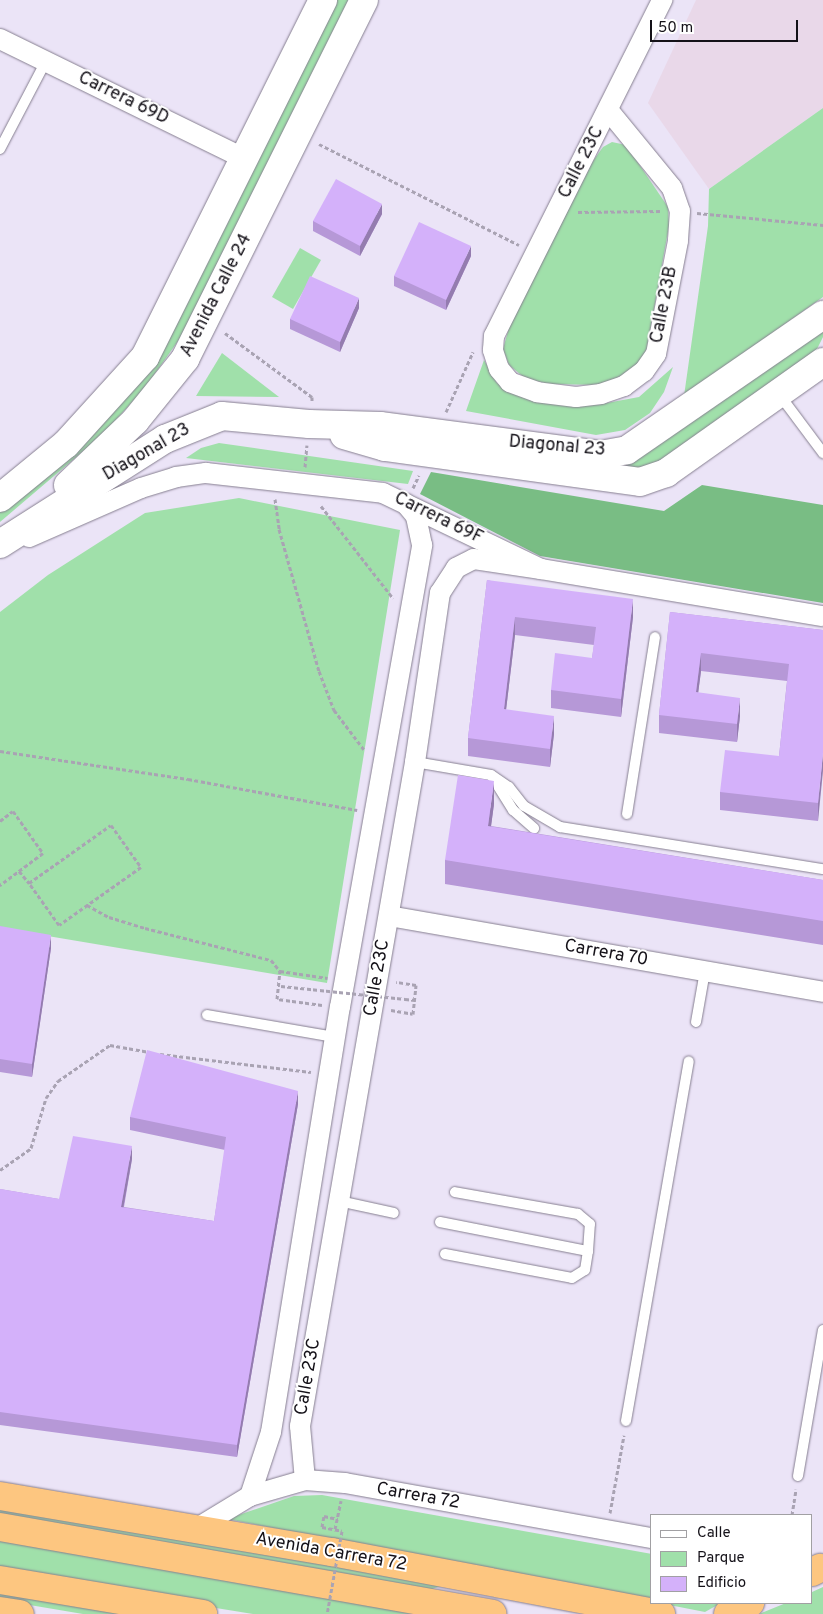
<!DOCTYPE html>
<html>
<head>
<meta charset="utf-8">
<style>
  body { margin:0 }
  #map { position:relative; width:823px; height:1614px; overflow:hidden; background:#ebe4f7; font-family:Overpass,sans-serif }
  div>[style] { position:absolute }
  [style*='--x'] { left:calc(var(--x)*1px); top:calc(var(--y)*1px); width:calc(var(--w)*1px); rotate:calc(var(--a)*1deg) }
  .education>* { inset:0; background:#e9d8e9 }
  .green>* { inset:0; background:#a0e0aa }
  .forest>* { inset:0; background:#79bd84 }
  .path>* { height:3px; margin-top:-1.5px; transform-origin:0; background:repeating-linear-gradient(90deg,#a9a3b3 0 4px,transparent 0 6.5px) }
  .roads { filter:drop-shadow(0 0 1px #867f90) drop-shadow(0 0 1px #867f90) }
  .lane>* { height:10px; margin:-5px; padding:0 5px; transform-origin:5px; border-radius:5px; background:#fff }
  .street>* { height:20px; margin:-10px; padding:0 10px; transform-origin:10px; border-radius:10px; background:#fff }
  .secondary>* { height:28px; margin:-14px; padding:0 14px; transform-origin:14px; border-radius:14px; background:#fff }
  .highway>* { height:28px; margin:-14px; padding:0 14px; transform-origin:14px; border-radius:14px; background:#fdc680 }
  .path-bridge>* { height:3px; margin-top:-1.5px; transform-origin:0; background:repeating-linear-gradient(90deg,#a9a3b3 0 4px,transparent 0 6.5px) }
  .wall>* { inset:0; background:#b698d7 }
  .shaded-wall>* { inset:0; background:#947caf }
  .building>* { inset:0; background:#d4b1fa }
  span { translate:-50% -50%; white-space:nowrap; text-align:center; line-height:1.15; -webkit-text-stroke:4px #fff; paint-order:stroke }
  .street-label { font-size:18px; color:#141118 }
  .legend { position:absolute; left:650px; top:1514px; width:162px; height:90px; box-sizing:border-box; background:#fff; border:1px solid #a1a0a3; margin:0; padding:6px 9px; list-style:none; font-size:15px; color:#141118 }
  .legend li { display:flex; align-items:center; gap:10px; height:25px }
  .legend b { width:25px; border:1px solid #a1a0a3 }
  .scale { position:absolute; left:650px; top:20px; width:148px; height:22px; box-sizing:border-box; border:2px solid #141118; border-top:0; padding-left:6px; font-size:15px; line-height:18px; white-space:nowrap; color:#141118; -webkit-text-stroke:4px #fff; paint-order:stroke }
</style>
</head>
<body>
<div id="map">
  <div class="education">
    <i style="clip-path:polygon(696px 0,823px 0,823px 108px,709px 189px,648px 103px)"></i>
  </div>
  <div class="green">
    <i style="clip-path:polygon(332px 0,351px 0,183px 334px,144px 389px,101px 436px,0 522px,0 511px,82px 442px)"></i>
    <i style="clip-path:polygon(823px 108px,823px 297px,684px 396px,708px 226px,709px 189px)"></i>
    <i style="clip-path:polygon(612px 142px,626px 145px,668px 207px,669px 226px,647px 348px,641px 362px,624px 375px,600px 385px,550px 384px,526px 379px,509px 365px,503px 349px,510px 324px,593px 161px,603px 147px)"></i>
    <i style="clip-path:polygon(300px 248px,321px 260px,293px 309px,272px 297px)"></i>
    <i style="clip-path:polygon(823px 324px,823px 337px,814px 355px,657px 464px,636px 469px,618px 469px,616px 459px)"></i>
    <i style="clip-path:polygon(222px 353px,279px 397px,196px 396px)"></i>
    <i style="clip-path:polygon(484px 360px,497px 383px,516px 394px,596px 405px,639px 397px,673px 367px,664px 392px,650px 413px,625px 430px,596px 435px,466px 411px)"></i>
    <i style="clip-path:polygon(219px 443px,413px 471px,408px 484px,186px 458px,201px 448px)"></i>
    <i style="clip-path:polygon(239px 498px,400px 530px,327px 983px,0 928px,0 612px,48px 575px,145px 513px)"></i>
    <i style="clip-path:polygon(322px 1495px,652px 1554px,652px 1601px,227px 1519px,294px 1496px)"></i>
    <i style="clip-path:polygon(0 1509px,444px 1585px,426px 1591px,0 1519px)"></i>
    <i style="clip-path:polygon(0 1537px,443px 1614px,253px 1614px,0 1573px)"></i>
    <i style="clip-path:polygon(823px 1587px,823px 1614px,759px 1614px,786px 1603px,812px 1603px,812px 1592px)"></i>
    <i style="clip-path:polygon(0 1592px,128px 1614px,83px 1614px,0 1600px)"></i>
    <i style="clip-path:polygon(659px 1603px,721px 1603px,705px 1612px)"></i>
  </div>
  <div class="forest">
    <i style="clip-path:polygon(431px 472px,664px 511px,702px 485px,823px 505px,823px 603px,540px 556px,420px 494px)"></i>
  </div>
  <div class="path">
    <i style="--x:319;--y:144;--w:224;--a:26.8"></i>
    <i style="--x:578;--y:212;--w:83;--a:-0.7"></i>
    <i style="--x:697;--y:213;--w:127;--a:5.4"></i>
    <i style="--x:225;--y:333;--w:108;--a:36.3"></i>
    <i style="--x:312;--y:397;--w:5;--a:90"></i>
    <i style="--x:446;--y:412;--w:66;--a:-65.8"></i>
    <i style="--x:305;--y:467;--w:22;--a:-85"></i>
    <i style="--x:413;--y:488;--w:14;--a:-65"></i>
    <i style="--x:275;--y:499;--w:30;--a:82"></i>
    <i style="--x:279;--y:529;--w:148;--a:74.3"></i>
    <i style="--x:319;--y:671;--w:42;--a:69"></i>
    <i style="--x:334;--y:710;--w:51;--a:52.9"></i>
    <i style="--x:321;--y:506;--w:117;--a:52"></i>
    <i style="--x:0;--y:751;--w:190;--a:8.5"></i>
    <i style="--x:188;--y:779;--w:172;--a:10.4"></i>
    <i style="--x:0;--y:821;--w:16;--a:-38"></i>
    <i style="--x:13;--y:811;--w:52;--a:54.5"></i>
    <i style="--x:43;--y:853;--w:54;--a:143.3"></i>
    <i style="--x:111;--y:825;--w:52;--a:54.5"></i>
    <i style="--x:141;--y:867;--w:100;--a:144.7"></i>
    <i style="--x:59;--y:925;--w:52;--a:-125.5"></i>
    <i style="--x:29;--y:883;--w:100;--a:-35.3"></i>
    <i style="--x:19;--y:871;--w:16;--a:50"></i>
    <i style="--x:87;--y:905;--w:25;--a:29"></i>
    <i style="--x:109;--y:917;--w:38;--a:17"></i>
    <i style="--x:145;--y:928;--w:130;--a:14.3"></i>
    <i style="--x:271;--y:960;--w:14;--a:51"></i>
    <i style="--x:405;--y:999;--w:10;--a:6"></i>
    <i style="--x:322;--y:1005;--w:45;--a:-172.4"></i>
    <i style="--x:277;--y:999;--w:28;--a:-84"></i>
    <i style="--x:280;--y:971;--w:48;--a:8.5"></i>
    <i style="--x:391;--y:1010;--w:22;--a:10"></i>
    <i style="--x:413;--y:1014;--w:29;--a:-84"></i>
    <i style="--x:416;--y:985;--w:20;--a:-171"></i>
    <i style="--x:160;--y:1054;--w:152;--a:6.8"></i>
    <i style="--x:0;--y:1170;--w:38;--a:-35"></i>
    <i style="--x:31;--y:1148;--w:52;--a:-73.3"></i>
    <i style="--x:46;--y:1098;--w:21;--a:-55"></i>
    <i style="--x:58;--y:1081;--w:63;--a:-34.7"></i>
    <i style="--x:110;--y:1045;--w:40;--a:10"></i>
    <i style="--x:610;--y:1513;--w:79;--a:-79.8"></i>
    <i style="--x:792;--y:1515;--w:26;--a:-81"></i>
    <i style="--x:322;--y:1527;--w:11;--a:-80"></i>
    <i style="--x:324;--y:1516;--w:14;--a:12"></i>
    <i style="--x:335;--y:1529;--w:29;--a:-78"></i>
  </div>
  <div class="roads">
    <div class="lane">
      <i style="--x:0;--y:149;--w:99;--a:-62.4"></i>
      <i style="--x:779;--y:394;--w:74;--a:53.3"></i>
      <i style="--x:415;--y:762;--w:77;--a:9.7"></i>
      <i style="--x:491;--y:775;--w:22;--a:34"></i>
      <i style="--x:509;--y:787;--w:24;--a:52"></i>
      <i style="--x:524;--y:806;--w:42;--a:30.3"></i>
      <i style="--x:560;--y:827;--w:266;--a:9.1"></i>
      <i style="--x:493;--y:778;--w:38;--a:58"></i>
      <i style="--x:513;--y:810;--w:28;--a:41"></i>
      <i style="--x:627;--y:814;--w:179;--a:-81"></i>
      <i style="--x:207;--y:1015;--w:130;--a:9.8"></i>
      <i style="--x:696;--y:1022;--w:52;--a:-80"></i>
      <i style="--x:339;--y:1201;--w:56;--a:12.3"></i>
      <i style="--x:440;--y:1222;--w:151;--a:11.1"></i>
      <i style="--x:445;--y:1254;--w:129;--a:10.7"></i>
      <i style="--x:572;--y:1278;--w:15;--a:-32"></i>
      <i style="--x:585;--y:1270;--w:19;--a:-81"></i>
      <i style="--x:588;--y:1251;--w:27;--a:-86"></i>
      <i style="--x:590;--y:1224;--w:16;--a:-140"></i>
      <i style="--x:578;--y:1214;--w:125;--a:-169.9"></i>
      <i style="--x:626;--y:1421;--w:365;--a:-80.1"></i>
      <i style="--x:798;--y:1476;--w:148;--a:-80.3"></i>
    </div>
    <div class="street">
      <i style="--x:0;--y:39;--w:273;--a:26.1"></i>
      <i style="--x:609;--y:111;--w:99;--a:50.7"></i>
      <i style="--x:672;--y:188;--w:24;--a:71"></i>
      <i style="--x:680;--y:211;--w:30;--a:94"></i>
      <i style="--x:678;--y:241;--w:115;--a:101"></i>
      <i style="--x:656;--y:354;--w:21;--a:125"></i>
      <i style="--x:644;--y:371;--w:25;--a:143"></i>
      <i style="--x:624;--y:386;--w:24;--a:161"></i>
      <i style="--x:601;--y:394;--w:25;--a:173"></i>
      <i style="--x:576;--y:397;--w:39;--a:-173"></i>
      <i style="--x:537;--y:392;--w:29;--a:-160"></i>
      <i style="--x:510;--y:382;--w:17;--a:-130"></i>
      <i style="--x:499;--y:369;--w:20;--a:-108"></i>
      <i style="--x:493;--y:350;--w:14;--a:-86"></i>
      <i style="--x:494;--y:336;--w:376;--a:-63.4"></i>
      <i style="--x:29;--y:537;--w:122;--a:-23.6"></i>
      <i style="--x:141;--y:488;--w:37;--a:-17"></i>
      <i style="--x:176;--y:477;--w:30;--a:-8"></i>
      <i style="--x:206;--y:473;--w:178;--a:6.4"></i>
      <i style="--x:383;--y:493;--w:175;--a:25.7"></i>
      <i style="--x:541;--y:569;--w:286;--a:9.5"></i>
      <i style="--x:389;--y:916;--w:441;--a:9.9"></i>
      <i style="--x:305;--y:1480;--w:54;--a:-95.3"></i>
      <i style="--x:300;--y:1426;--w:674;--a:-80.17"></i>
      <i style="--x:415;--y:762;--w:171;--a:-81.6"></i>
      <i style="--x:440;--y:593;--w:30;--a:-57"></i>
      <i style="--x:456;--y:568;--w:20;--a:-27"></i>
      <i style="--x:474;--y:559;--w:68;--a:8.5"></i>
      <i style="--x:250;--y:1496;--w:67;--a:-71.8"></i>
      <i style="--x:271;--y:1432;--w:431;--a:-80.8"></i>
      <i style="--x:340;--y:1007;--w:469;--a:-79.9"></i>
      <i style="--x:422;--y:545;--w:30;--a:-102"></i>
      <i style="--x:416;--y:516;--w:16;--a:-130"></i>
      <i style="--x:194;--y:1530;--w:66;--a:-31.3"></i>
      <i style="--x:250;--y:1496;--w:57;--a:-16.2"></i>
      <i style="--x:305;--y:1480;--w:40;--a:4.3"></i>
      <i style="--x:345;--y:1483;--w:312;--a:10.2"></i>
    </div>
    <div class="secondary">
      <i style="--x:344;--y:435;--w:43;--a:16.3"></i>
      <i style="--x:385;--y:447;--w:257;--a:7.8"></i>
      <i style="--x:640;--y:482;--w:28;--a:-19"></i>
      <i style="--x:666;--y:473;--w:192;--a:-35.3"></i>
      <i style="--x:68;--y:485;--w:93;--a:-43.7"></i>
      <i style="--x:135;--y:421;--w:80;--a:-51.1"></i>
      <i style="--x:185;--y:359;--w:401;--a:-63.5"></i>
      <i style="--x:0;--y:498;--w:85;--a:-39.3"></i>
      <i style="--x:66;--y:444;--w:118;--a:-47.8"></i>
      <i style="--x:145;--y:357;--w:399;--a:-63.5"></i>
      <i style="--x:0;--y:544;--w:196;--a:-32.5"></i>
      <i style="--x:165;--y:439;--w:61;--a:-22"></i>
      <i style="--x:222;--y:416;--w:87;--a:5.3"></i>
      <i style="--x:309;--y:424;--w:71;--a:1.6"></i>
      <i style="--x:380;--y:426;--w:222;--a:7.5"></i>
      <i style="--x:600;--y:455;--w:27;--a:-10"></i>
      <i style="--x:627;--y:450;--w:238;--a:-34.6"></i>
    </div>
    <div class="highway">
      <i style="--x:0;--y:1496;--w:337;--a:9.6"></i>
      <i style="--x:332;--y:1552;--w:335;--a:10.7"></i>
      <i style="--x:0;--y:1527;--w:500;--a:10"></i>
      <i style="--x:812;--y:1572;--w:9;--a:-27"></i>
      <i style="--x:0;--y:1580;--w:206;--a:9.5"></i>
      <i style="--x:0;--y:1611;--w:20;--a:9"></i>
      <i style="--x:728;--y:1614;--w:25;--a:-27"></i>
    </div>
  </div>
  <div class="path-bridge">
    <i style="--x:281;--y:986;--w:125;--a:6"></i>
    <i style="--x:322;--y:1527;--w:20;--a:11"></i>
    <i style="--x:342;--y:1531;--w:84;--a:100.2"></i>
  </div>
  <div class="wall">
    <i style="clip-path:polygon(382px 214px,360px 256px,313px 231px,313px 221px)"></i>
    <i style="clip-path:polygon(471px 256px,446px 310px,394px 286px,394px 276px)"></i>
    <i style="clip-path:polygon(359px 308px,340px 352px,290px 329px,290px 319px)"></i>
    <i style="clip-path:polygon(487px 580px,633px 617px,621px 717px,551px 708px,551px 690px,592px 658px,594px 645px,515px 635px,506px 710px,554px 734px,550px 767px,468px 756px,468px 738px)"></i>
    <i style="clip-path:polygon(670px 612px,823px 630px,818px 821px,720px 810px,720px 792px,779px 756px,787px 681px,701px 671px,698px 693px,740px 716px,737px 742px,659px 733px,659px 715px)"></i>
    <i style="clip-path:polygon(494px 804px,491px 826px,823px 880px,823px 945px,445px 884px,445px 860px)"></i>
    <i style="clip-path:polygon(0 926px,51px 948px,32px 1077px,0 1072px)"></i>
    <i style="clip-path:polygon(298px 1104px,237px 1457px,0 1425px,0 1189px,59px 1199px,132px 1159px,124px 1207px,214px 1221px,225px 1150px,130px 1130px,130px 1117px)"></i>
  </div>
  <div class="shaded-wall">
    <i style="clip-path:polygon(382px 204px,382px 214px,360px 256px,360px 246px)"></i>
    <i style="clip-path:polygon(471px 246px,471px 256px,446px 310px,446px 300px)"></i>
    <i style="clip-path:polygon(359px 298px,359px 308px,340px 352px,340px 342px)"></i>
    <i style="clip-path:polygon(633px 599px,633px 617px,621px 717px,621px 699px)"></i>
    <i style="clip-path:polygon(515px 617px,515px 635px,504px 727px,504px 709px)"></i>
    <i style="clip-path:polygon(701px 653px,701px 671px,696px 710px,696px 692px)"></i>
    <i style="clip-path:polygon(740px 698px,740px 716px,737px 742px,737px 724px)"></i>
    <i style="clip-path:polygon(554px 716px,554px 734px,550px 767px,550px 749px)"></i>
    <i style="clip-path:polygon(823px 753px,823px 771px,818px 821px,818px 803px)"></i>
    <i style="clip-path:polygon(494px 781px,494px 804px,488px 849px,488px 826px)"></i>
    <i style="clip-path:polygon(51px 935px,51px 948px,32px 1077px,32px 1064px)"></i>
    <i style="clip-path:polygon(298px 1091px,298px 1104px,237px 1457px,237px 1445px)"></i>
    <i style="clip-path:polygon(132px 1146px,132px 1159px,121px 1220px,121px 1207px)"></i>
  </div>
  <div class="building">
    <i style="clip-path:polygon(336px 179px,382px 204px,360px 246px,313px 221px)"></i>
    <i style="clip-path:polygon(419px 222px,471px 246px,446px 300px,394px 276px)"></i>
    <i style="clip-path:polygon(310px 276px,359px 298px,340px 342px,290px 319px)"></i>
    <i style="clip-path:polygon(487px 580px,633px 599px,621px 699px,551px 690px,555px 653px,592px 658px,596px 627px,515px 617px,504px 709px,554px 716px,550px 749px,468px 738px)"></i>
    <i style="clip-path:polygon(670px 612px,823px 630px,823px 753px,818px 803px,720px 792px,725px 750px,779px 756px,789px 664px,701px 653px,696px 692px,740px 698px,737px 724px,659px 715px)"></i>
    <i style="clip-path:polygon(458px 775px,494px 781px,488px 826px,823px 880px,823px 921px,445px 860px)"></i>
    <i style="clip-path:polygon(0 926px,51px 935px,32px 1064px,0 1059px)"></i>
    <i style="clip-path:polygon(147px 1050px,298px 1091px,237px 1445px,0 1412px,0 1189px,59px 1199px,73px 1136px,132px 1146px,121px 1207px,214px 1221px,226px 1137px,130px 1117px)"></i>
  </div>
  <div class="street-label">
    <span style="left:123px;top:99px;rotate:26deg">Carrera 69D</span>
    <span style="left:582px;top:163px;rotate:-63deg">Calle 23C</span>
    <span style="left:217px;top:296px;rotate:-63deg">Avenida Calle 24</span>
    <span style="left:665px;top:305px;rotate:-79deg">Calle 23B</span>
    <span style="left:557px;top:447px;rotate:5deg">Diagonal 23</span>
    <span style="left:147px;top:453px;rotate:-30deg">Diagonal 23</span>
    <span style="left:438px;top:519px;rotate:26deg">Carrera 69F</span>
    <span style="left:606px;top:954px;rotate:10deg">Carrera 70</span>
    <span style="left:378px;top:978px;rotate:-80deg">Calle 23C</span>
    <span style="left:309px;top:1377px;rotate:-80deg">Calle 23C</span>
    <span style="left:418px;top:1497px;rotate:10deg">Carrera 72</span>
    <span style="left:331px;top:1553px;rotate:10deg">Avenida Carrera 72</span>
  </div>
  <ul class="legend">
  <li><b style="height:6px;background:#fff"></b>Calle</li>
  <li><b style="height:14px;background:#a0e0aa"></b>Parque</li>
  <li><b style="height:14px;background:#d4b1fa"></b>Edificio</li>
  </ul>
  <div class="scale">50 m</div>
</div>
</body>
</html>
